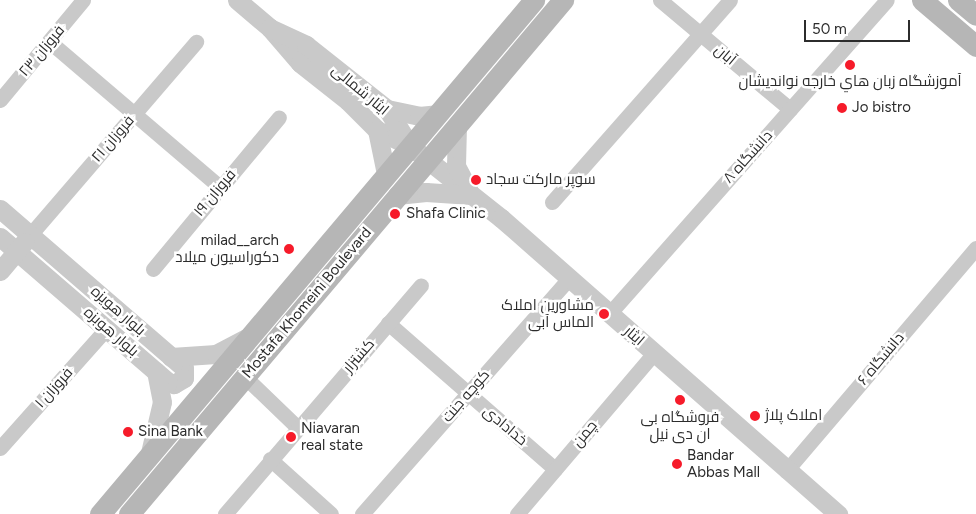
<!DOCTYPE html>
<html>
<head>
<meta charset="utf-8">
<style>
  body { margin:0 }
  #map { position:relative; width:976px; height:514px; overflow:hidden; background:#fff; font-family:Figtree,Cairo,sans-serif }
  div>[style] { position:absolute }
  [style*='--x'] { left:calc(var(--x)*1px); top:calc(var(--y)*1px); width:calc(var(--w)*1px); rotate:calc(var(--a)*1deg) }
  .minor>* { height:15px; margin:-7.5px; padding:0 7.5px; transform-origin:7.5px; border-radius:7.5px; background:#c9c9c9 }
  .tertiary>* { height:19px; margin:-9.5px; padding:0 9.5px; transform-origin:9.5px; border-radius:9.5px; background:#c9c9c9 }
  .secondary>* { height:21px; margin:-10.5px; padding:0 10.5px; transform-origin:10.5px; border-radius:10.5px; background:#b6b6b6 }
  .dots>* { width:14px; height:14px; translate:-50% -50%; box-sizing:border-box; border:2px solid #fff; border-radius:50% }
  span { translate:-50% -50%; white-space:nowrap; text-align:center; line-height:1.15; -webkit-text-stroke:5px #fff; paint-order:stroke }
  .street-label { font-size:15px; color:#2c2c2c }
  .poi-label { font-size:15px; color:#2c2c2c }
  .left { translate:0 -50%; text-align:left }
  .right { translate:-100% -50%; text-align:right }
  .scale { position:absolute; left:804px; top:20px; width:106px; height:22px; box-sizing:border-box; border:2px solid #2c2c2c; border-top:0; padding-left:6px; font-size:15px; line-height:18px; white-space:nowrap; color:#2c2c2c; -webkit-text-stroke:4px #fff; paint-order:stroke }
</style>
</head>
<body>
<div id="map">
  <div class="minor">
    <i style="--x:660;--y:0;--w:170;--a:40"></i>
    <i style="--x:50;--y:42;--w:223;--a:40.5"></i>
    <i style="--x:0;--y:100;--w:130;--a:-50.3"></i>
    <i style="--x:552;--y:202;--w:269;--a:-48.6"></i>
    <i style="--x:30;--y:235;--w:255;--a:-49.3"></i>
    <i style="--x:153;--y:269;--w:197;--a:-50.3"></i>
    <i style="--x:609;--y:314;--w:419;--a:-48.5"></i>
    <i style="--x:388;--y:323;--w:222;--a:41.2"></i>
    <i style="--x:245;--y:377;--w:72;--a:43.9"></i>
    <i style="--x:0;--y:448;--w:161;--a:-48.3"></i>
    <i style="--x:270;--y:459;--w:82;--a:42"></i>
    <i style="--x:786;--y:471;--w:293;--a:-49.6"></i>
    <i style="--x:225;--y:514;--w:301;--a:-49.4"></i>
    <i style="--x:362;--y:514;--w:314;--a:-48.7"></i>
    <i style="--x:517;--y:514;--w:211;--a:-49.6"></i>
  </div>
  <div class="tertiary">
    <i style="--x:237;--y:0;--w:43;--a:40.3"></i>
    <i style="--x:270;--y:28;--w:46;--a:49.4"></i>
    <i style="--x:300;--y:63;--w:61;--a:38.4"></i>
    <i style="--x:348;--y:101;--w:41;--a:45"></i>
    <i style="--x:377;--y:130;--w:37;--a:26"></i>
    <i style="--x:270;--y:28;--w:40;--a:25"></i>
    <i style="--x:306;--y:45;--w:103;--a:38.3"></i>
    <i style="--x:387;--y:109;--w:44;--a:58.1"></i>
    <i style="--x:410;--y:146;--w:116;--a:38.4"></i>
    <i style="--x:501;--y:218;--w:449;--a:41.3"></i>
    <i style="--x:387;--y:109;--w:33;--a:12"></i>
    <i style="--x:419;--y:116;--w:18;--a:-6"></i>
    <i style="--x:457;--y:125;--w:41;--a:91.4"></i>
    <i style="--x:456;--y:166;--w:26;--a:62"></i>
    <i style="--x:377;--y:130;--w:45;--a:78.4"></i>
    <i style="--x:397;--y:195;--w:29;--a:-6"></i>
    <i style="--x:426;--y:192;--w:45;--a:3.8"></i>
    <i style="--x:0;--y:209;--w:243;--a:40.8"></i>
    <i style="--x:184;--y:368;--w:10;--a:90"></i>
    <i style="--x:184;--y:378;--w:12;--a:149"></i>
    <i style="--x:174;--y:384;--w:6;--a:-162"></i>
    <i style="--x:168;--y:382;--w:222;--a:-139.2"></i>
    <i style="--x:0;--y:271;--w:38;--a:-50"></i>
    <i style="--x:171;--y:357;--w:45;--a:-3.8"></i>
    <i style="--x:216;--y:354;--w:34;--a:-28"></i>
    <i style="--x:150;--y:453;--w:52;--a:-76.8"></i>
    <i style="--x:162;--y:402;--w:31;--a:-101"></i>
  </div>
  <div class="secondary">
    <i style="--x:922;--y:0;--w:71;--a:40.4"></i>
    <i style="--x:958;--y:0;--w:23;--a:40"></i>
    <i style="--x:100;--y:514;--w:673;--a:-49.82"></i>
    <i style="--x:129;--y:514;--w:673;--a:-49.82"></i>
  </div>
  <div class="dots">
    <i style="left:850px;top:65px;background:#f61b2a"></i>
    <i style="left:842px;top:108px;background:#f61b2a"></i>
    <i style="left:476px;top:180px;background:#f61b2a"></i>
    <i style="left:395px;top:214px;background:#f61b2a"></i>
    <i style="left:289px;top:249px;background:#f61b2a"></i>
    <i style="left:604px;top:314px;background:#f61b2a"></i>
    <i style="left:680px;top:400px;background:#f61b2a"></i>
    <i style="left:755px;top:416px;background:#f61b2a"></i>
    <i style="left:128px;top:432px;background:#f61b2a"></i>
    <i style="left:291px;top:437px;background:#f61b2a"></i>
    <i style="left:677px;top:464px;background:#f61b2a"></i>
  </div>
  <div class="street-label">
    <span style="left:42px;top:51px;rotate:-50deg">فروزان ۲۳</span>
    <span style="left:725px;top:55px;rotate:40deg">آبان</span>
    <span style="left:360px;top:90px;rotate:40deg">ایثار شمالی</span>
    <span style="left:113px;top:139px;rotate:-49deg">فروزان ۲۱</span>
    <span style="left:748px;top:157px;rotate:-48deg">دانشگاه ۸</span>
    <span style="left:215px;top:193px;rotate:-50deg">فروزان ۱۹</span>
    <span style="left:307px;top:303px;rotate:-50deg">Mostafa Khomeini Boulevard</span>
    <span style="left:118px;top:311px;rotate:41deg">بلوار هویزه</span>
    <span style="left:111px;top:332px;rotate:41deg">بلوار هوبزه</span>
    <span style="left:634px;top:336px;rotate:41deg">ایثار</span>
    <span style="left:359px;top:356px;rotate:-49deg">کشتزار</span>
    <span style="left:881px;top:359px;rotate:-50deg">دانشگاه ۶</span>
    <span style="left:54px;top:388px;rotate:-48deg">فروزان ۱</span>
    <span style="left:466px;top:396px;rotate:-49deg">کوچه جنت</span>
    <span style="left:505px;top:426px;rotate:40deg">خدادادی</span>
    <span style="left:585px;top:434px;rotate:-50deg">چمن</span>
  </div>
  <div class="poi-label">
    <span style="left:850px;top:82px">آموزشگاه زبان هاي خارجه نوانديشان</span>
    <span class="left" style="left:852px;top:108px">Jo bistro</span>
    <span class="left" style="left:486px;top:180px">سوپر مارکت سجاد</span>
    <span class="left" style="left:406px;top:214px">Shafa Clinic</span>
    <span class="right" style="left:279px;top:249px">milad__arch<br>دکوراسیون میلاد</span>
    <span class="right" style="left:594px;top:314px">مشاورین املاک<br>الماس آبی</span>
    <span class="left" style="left:765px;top:416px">املاک پلاژ</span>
    <span style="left:680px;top:426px">فروشگاه بی<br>ان دی نیل</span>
    <span class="left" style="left:301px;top:437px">Niavaran<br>real state</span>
    <span class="left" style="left:138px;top:432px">Sina Bank</span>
    <span class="left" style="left:687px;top:464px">Bandar<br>Abbas Mall</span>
  </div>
  <div class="scale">50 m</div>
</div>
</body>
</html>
